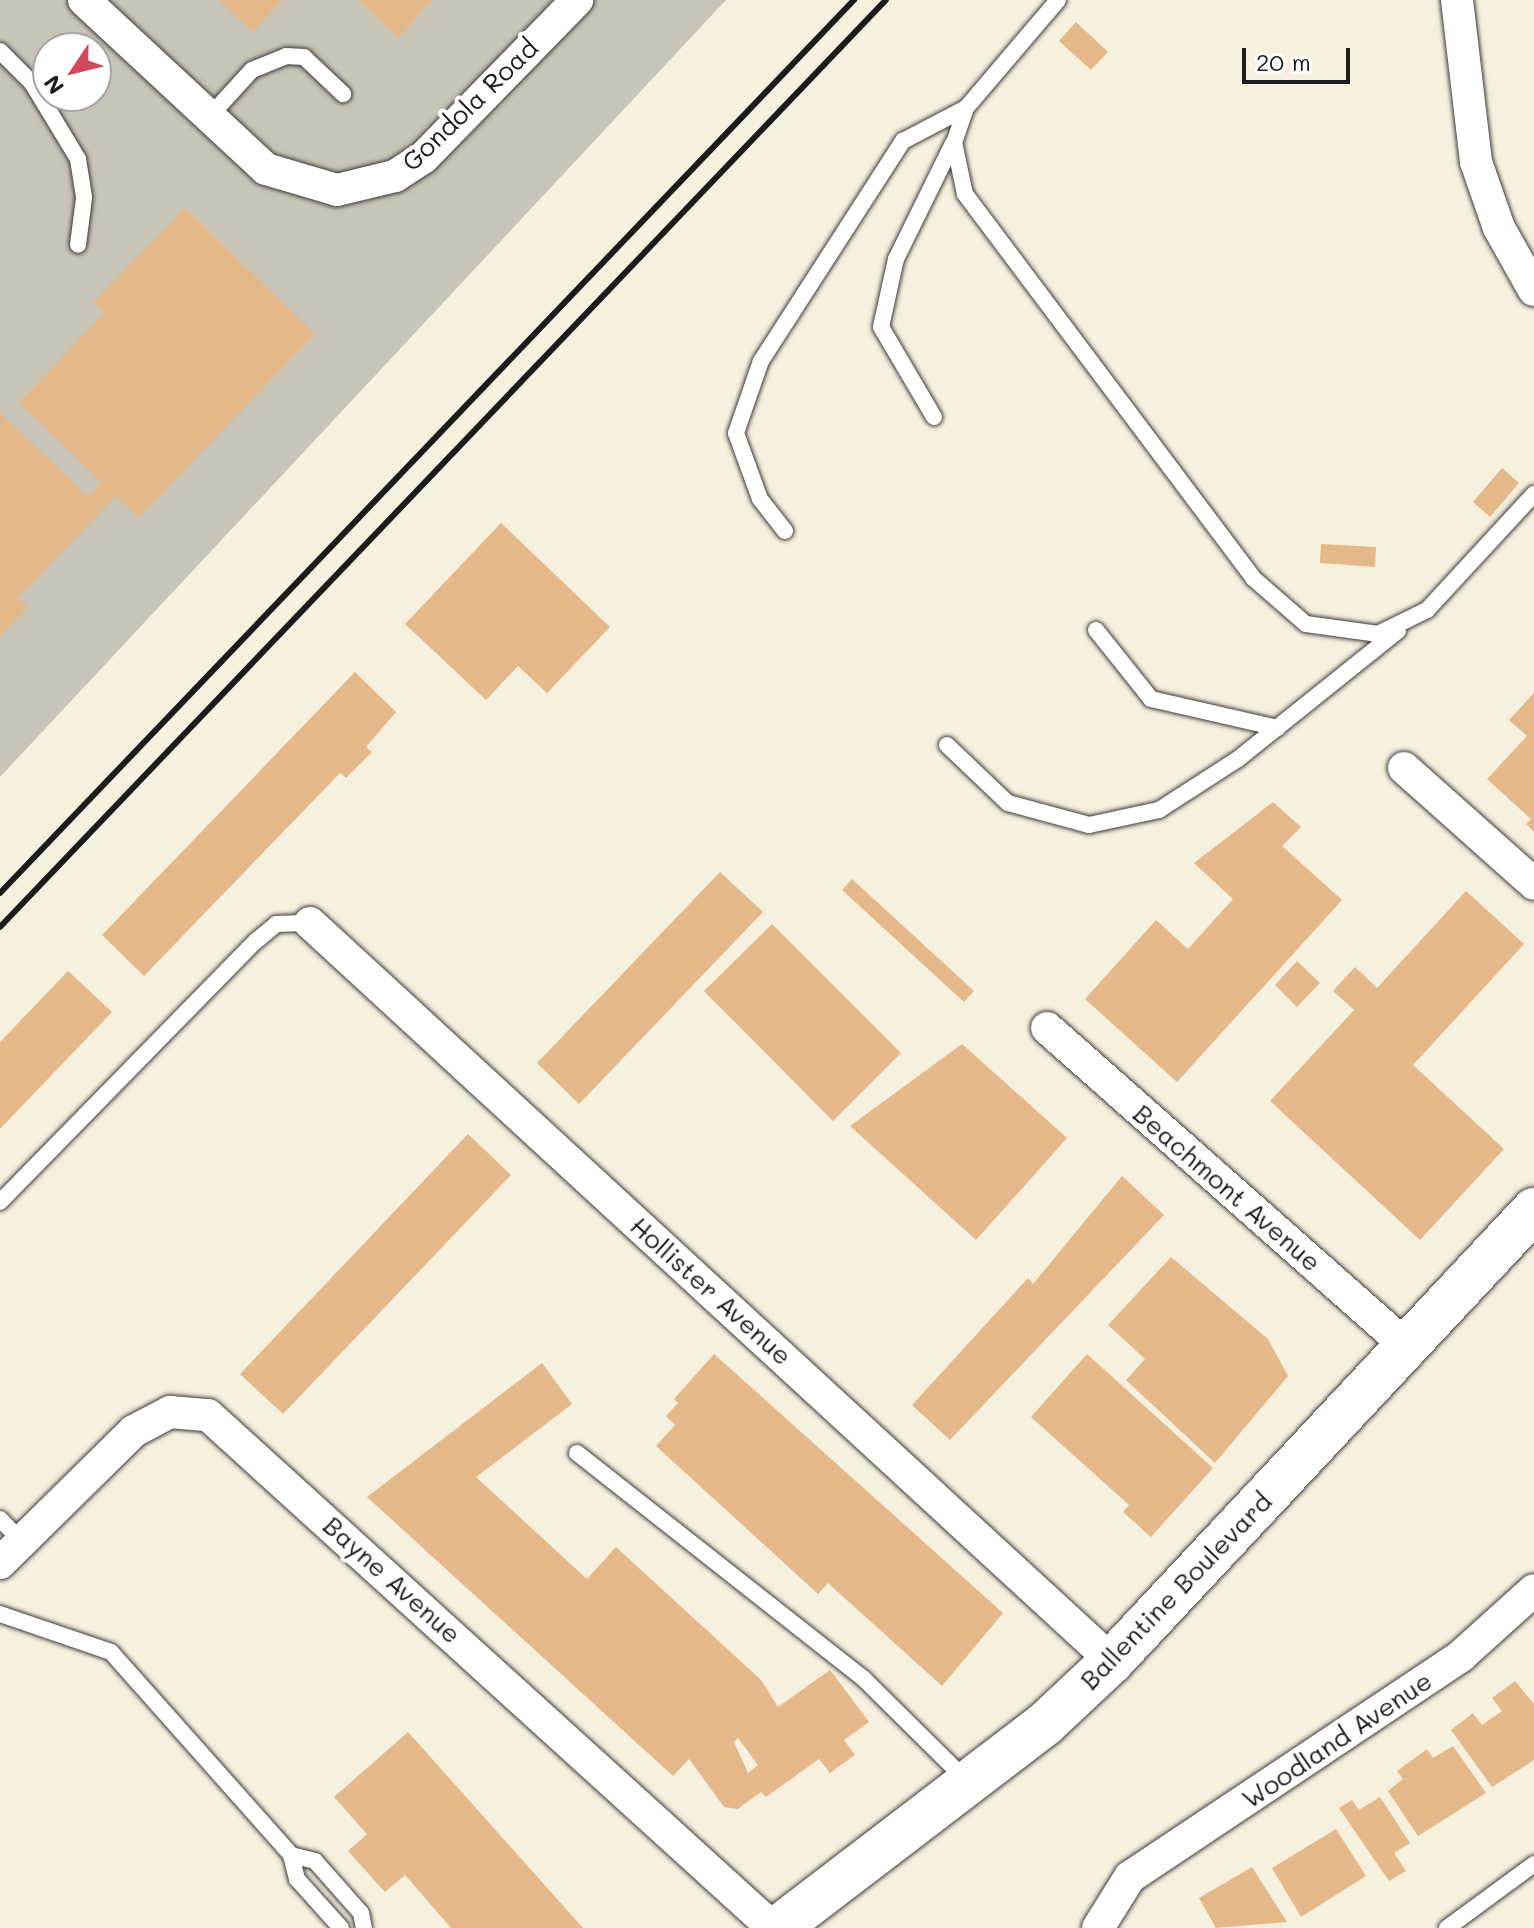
<!DOCTYPE html>
<html>
<head>
<meta charset="utf-8">
<style>
  body { margin:0 }
  #map { position:relative; width:1534px; height:1928px; overflow:hidden; background:#f6f0df; font-family:Mali,sans-serif }
  div>[style] { position:absolute }
  [style*='--x'] { left:calc(var(--x)*1px); top:calc(var(--y)*1px); width:calc(var(--w)*1px); rotate:calc(var(--a)*1deg) }
  .industrial>* { inset:0; background:#c8c4b8 }
  .building>* { inset:0; background:#e5b88a }
  .roads { filter:drop-shadow(0 0 2px #3d3c39) drop-shadow(0 0 2px #3d3c39) }
  .service>* { height:16px; margin:-8px; padding:0 8px; transform-origin:8px; border-radius:8px; background:#fff }
  .minor>* { height:32px; margin:-16px; padding:0 16px; transform-origin:16px; border-radius:16px; background:#fff }
  .secondary>* { height:44px; margin:-22px; padding:0 22px; transform-origin:22px; border-radius:22px; background:#fff }
  .rail>* { height:6px; margin:-3px; padding:0 3px; transform-origin:3px; border-radius:3px; background:#1c1c1c }
  span { translate:-50% -50%; white-space:nowrap; text-align:center; line-height:1.15; -webkit-text-stroke:8px #fff; paint-order:stroke }
  .street-label { font-size:26px; color:#1c1c1c }
  .north { position:absolute; left:32px; top:32px; width:80px; height:80px; box-sizing:border-box; background:#fff; border:2px solid #a4a4a4; border-radius:50%; rotate:235deg; font-size:22px; font-weight:700; line-height:32px; text-align:center; color:#1c1c1c }
  .north::after { content:''; display:block; margin:auto; width:28px; height:36px; background:#d1495b; clip-path:polygon(50% 0,100% 100%,50% 72%,0 100%) }
  .scale { position:absolute; left:1242px; top:48px; width:108px; height:36px; box-sizing:border-box; border:4px solid #1c1c1c; border-top:0; padding-left:10px; font-size:24px; line-height:28px; white-space:nowrap; color:#1c1c1c; -webkit-text-stroke:6px #fff; paint-order:stroke }
</style>
</head>
<body>
<div id="map">
  <div class="industrial">
    <i style="clip-path:polygon(evenodd,0 0,726px 0,0 777px,0 0,48px 48px,96px 48px,96px 96px,48px 96px,48px 48px)"></i>
  </div>
  <div class="building">
    <i style="clip-path:polygon(219px 0,282px 0,253px 32px)"></i>
    <i style="clip-path:polygon(358px 0,433px 0,398px 38px)"></i>
    <i style="clip-path:polygon(1076px 22px,1108px 52px,1091px 70px,1059px 41px)"></i>
    <i style="clip-path:polygon(185px 208px,315px 334px,139px 518px,116px 496px,18px 598px,28px 607px,0 636px,0 413px,88px 497px,101px 482px,19px 403px,104px 313px,93px 303px)"></i>
    <i style="clip-path:polygon(1502px 468px,1519px 483px,1490px 517px,1473px 502px)"></i>
    <i style="clip-path:polygon(501px 523px,610px 627px,547px 693px,518px 666px,486px 700px,405px 624px)"></i>
    <i style="clip-path:polygon(1321px 544px,1376px 547px,1375px 567px,1320px 563px)"></i>
    <i style="clip-path:polygon(355px 672px,396px 712px,366px 747px,372px 752px,346px 778px,340px 773px,144px 976px,102px 935px)"></i>
    <i style="clip-path:polygon(1534px 693px,1534px 832px,1526px 824px,1531px 819px,1487px 779px,1527px 736px,1509px 720px)"></i>
    <i style="clip-path:polygon(1273px 802px,1301px 827px,1282px 846px,1342px 900px,1177px 1082px,1085px 999px,1156px 920px,1188px 949px,1233px 899px,1194px 863px)"></i>
    <i style="clip-path:polygon(720px 872px,763px 912px,579px 1104px,537px 1063px)"></i>
    <i style="clip-path:polygon(852px 879px,974px 991px,964px 1002px,842px 890px)"></i>
    <i style="clip-path:polygon(1466px 891px,1524px 944px,1413px 1065px,1504px 1149px,1420px 1240px,1270px 1101px,1354px 1010px,1333px 991px,1355px 967px,1377px 988px)"></i>
    <i style="clip-path:polygon(772px 924px,901px 1053px,833px 1121px,704px 991px)"></i>
    <i style="clip-path:polygon(1297px 961px,1320px 983px,1297px 1007px,1275px 985px)"></i>
    <i style="clip-path:polygon(68px 971px,112px 1012px,0 1129px,0 1042px)"></i>
    <i style="clip-path:polygon(962px 1044px,1067px 1138px,976px 1240px,850px 1126px)"></i>
    <i style="clip-path:polygon(468px 1134px,511px 1175px,283px 1414px,240px 1374px)"></i>
    <i style="clip-path:polygon(1122px 1176px,1164px 1215px,950px 1440px,912px 1405px,1028px 1278px,1033px 1284px)"></i>
    <i style="clip-path:polygon(1171px 1257px,1268px 1339px,1288px 1376px,1215px 1463px,1126px 1380px,1145px 1359px,1108px 1325px)"></i>
    <i style="clip-path:polygon(714px 1354px,1003px 1613px,942px 1686px,828px 1583px,818px 1594px,656px 1446px,675px 1425px,666px 1416px,678px 1403px,674px 1399px)"></i>
    <i style="clip-path:polygon(1087px 1354px,1213px 1468px,1151px 1537px,1123px 1512px,1129px 1505px,1031px 1417px)"></i>
    <i style="clip-path:polygon(evenodd,542px 1363px,572px 1404px,476px 1477px,587px 1579px,616px 1547px,761px 1680px,778px 1707px,830px 1670px,869px 1722px,844px 1740px,855px 1755px,830px 1773px,819px 1759px,766px 1797px,761px 1792px,738px 1809px,724px 1807px,689px 1759px,673px 1776px,367px 1497px,542px 1363px,738px 1738px,758px 1765px,748px 1773px,734px 1742px,738px 1738px)"></i>
    <i style="clip-path:polygon(1515px 1681px,1534px 1704px,1534px 1760px,1492px 1787px,1451px 1730px,1473px 1713px,1482px 1725px,1502px 1711px,1492px 1698px)"></i>
    <i style="clip-path:polygon(408px 1732px,583px 1928px,451px 1928px,405px 1875px,385px 1892px,348px 1851px,367px 1834px,334px 1797px)"></i>
    <i style="clip-path:polygon(1453px 1746px,1486px 1793px,1418px 1836px,1388px 1791px,1403px 1779px,1397px 1771px,1427px 1749px,1433px 1758px)"></i>
    <i style="clip-path:polygon(1380px 1797px,1410px 1843px,1394px 1853px,1406px 1871px,1389px 1881px,1339px 1808px,1352px 1800px,1359px 1810px)"></i>
    <i style="clip-path:polygon(1336px 1829px,1366px 1876px,1301px 1917px,1272px 1868px)"></i>
    <i style="clip-path:polygon(1252px 1867px,1287px 1922px,1216px 1928px,1199px 1898px)"></i>
  </div>
  <div class="roads">
    <div class="service">
      <i style="--x:1058;--y:0;--w:142;--a:130.4"></i>
      <i style="--x:966;--y:108;--w:36;--a:109"></i>
      <i style="--x:954;--y:142;--w:53;--a:78.1"></i>
      <i style="--x:965;--y:194;--w:480;--a:53.1"></i>
      <i style="--x:1253;--y:578;--w:70;--a:41"></i>
      <i style="--x:1306;--y:624;--w:73;--a:7.9"></i>
      <i style="--x:1378;--y:634;--w:55;--a:-26.1"></i>
      <i style="--x:1427;--y:610;--w:158;--a:-47.3"></i>
      <i style="--x:0;--y:51;--w:45;--a:45"></i>
      <i style="--x:32;--y:83;--w:89;--a:58.8"></i>
      <i style="--x:78;--y:159;--w:39;--a:81"></i>
      <i style="--x:84;--y:198;--w:47;--a:97.3"></i>
      <i style="--x:210;--y:116;--w:62;--a:-47.6"></i>
      <i style="--x:252;--y:70;--w:37;--a:-22"></i>
      <i style="--x:286;--y:56;--w:18;--a:3"></i>
      <i style="--x:304;--y:57;--w:54;--a:43.5"></i>
      <i style="--x:934;--y:417;--w:104;--a:-120.5"></i>
      <i style="--x:881;--y:327;--w:70;--a:-77.6"></i>
      <i style="--x:896;--y:259;--w:129;--a:-63.8"></i>
      <i style="--x:785;--y:531;--w:41;--a:-128"></i>
      <i style="--x:760;--y:499;--w:70;--a:-110"></i>
      <i style="--x:736;--y:433;--w:76;--a:-70.9"></i>
      <i style="--x:761;--y:361;--w:262;--a:-57.2"></i>
      <i style="--x:903;--y:141;--w:71;--a:-27.6"></i>
      <i style="--x:1096;--y:630;--w:88;--a:51.4"></i>
      <i style="--x:1151;--y:699;--w:130;--a:12.9"></i>
      <i style="--x:947;--y:745;--w:84;--a:43.6"></i>
      <i style="--x:1008;--y:803;--w:84;--a:15.2"></i>
      <i style="--x:1089;--y:825;--w:72;--a:-12.1"></i>
      <i style="--x:1159;--y:810;--w:94;--a:-32.8"></i>
      <i style="--x:1238;--y:759;--w:205;--a:-38.7"></i>
      <i style="--x:0;--y:1202;--w:366;--a:-45.6"></i>
      <i style="--x:256;--y:941;--w:26;--a:-40"></i>
      <i style="--x:276;--y:924;--w:34;--a:-2"></i>
      <i style="--x:577;--y:1453;--w:365;--a:38.2"></i>
      <i style="--x:864;--y:1679;--w:145;--a:44.7"></i>
      <i style="--x:0;--y:1519;--w:30;--a:46"></i>
      <i style="--x:0;--y:1614;--w:117;--a:18.9"></i>
      <i style="--x:111;--y:1652;--w:271;--a:48.4"></i>
      <i style="--x:291;--y:1855;--w:25;--a:76"></i>
      <i style="--x:297;--y:1879;--w:66;--a:48.1"></i>
      <i style="--x:291;--y:1855;--w:25;--a:14"></i>
      <i style="--x:315;--y:1861;--w:69;--a:48.5"></i>
      <i style="--x:361;--y:1913;--w:15;--a:79"></i>
      <i style="--x:1447;--y:1928;--w:108;--a:-36.3"></i>
    </div>
    <div class="minor">
      <i style="--x:84;--y:0;--w:248;--a:42.9"></i>
      <i style="--x:266;--y:169;--w:74;--a:16.5"></i>
      <i style="--x:337;--y:190;--w:60;--a:-13.6"></i>
      <i style="--x:395;--y:176;--w:33;--a:-33"></i>
      <i style="--x:423;--y:158;--w:221;--a:-45.7"></i>
      <i style="--x:1457;--y:0;--w:163;--a:83.3"></i>
      <i style="--x:1476;--y:162;--w:70;--a:70.8"></i>
      <i style="--x:1499;--y:228;--w:71;--a:60.6"></i>
      <i style="--x:1404;--y:768;--w:174;--a:41.7"></i>
      <i style="--x:310;--y:923;--w:1090;--a:42.62"></i>
      <i style="--x:1047;--y:1028;--w:482;--a:41.5"></i>
      <i style="--x:0;--y:1563;--w:188;--a:-44.6"></i>
      <i style="--x:134;--y:1431;--w:41;--a:-27.8"></i>
      <i style="--x:170;--y:1412;--w:38;--a:5"></i>
      <i style="--x:208;--y:1415;--w:763;--a:42.24"></i>
      <i style="--x:1098;--y:1928;--w:60;--a:-57.9"></i>
      <i style="--x:1130;--y:1877;--w:398;--a:-33.7"></i>
      <i style="--x:1461;--y:1656;--w:98;--a:-42.1"></i>
    </div>
    <div class="secondary">
      <i style="--x:778;--y:1928;--w:336;--a:-37.4"></i>
      <i style="--x:1045;--y:1724;--w:92;--a:-43.2"></i>
      <i style="--x:1112;--y:1661;--w:618;--a:-46.9"></i>
    </div>
  </div>
  <div class="rail">
    <i style="--x:0;--y:893;--w:1236;--a:-46.28"></i>
    <i style="--x:0;--y:927;--w:1282;--a:-46.3"></i>
  </div>
  <div class="street-label">
    <span style="left:470px;top:105px;rotate:-44deg">Gondola Road</span>
    <span style="left:1227px;top:1188px;rotate:41deg">Beachmont Avenue</span>
    <span style="left:711px;top:1291px;rotate:42deg">Hollister Avenue</span>
    <span style="left:392px;top:1580px;rotate:42deg">Bayne Avenue</span>
    <span style="left:1176px;top:1591px;rotate:-46deg">Ballentine Boulevard</span>
    <span style="left:1337px;top:1740px;rotate:-34deg">Woodland Avenue</span>
  </div>
  <div class="north">N</div>
  <div class="scale">20 m</div>
</div>
</body>
</html>
